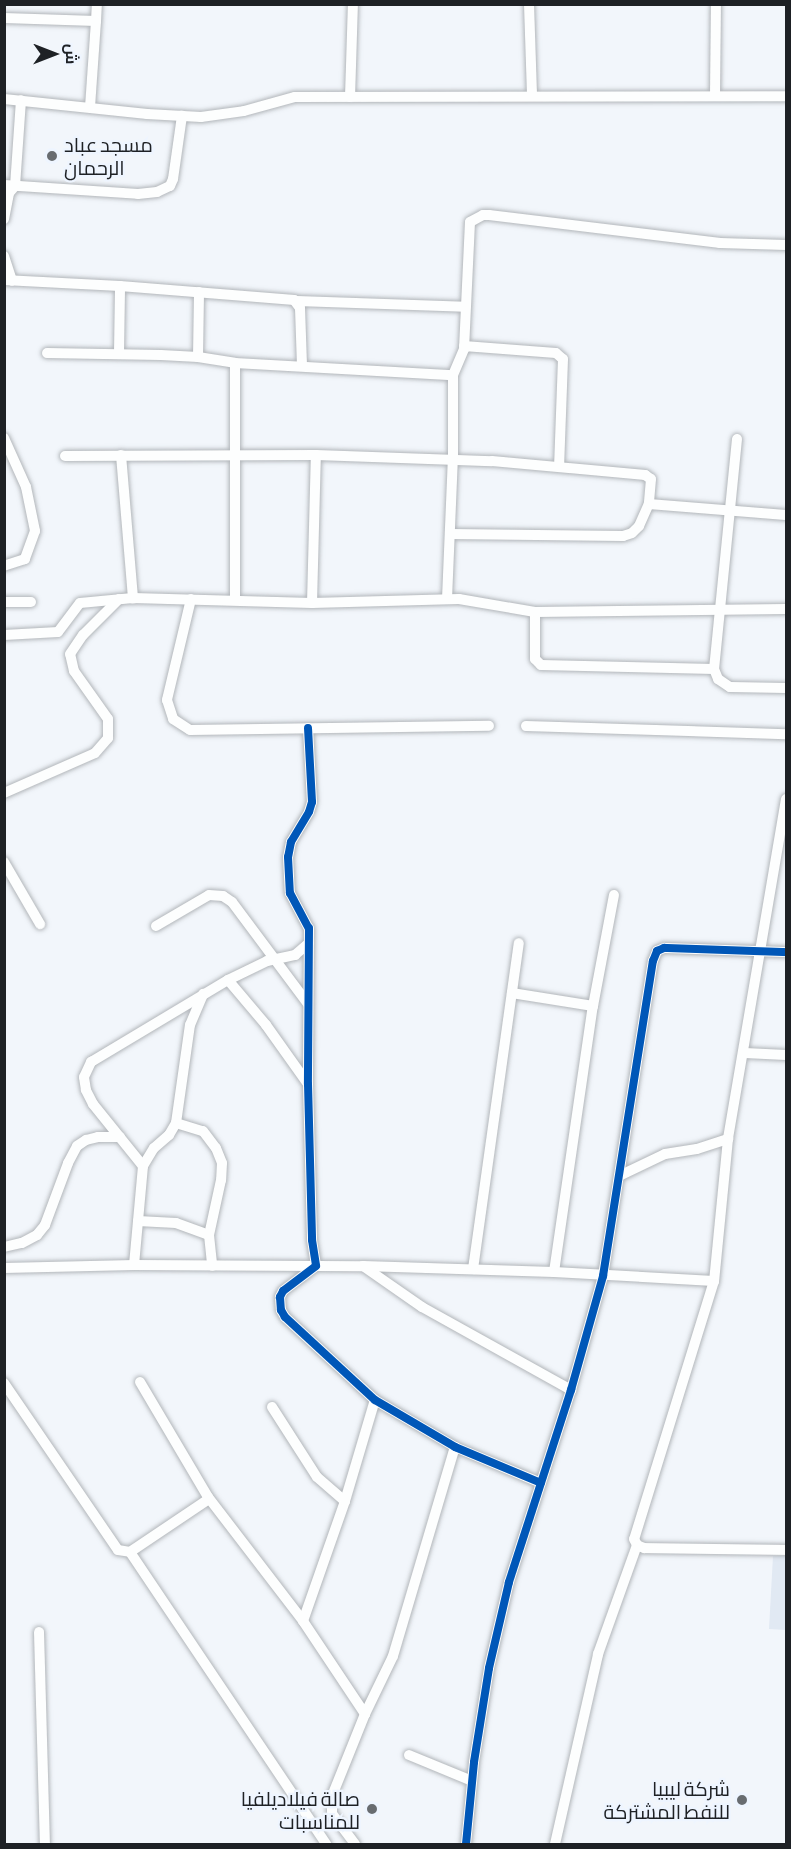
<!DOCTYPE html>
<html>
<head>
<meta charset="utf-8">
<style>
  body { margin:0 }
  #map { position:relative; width:791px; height:1849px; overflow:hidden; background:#f2f6fb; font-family:"Asap Condensed",Cairo,sans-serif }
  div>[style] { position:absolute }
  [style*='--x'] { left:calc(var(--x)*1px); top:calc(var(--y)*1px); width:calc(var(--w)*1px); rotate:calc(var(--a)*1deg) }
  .built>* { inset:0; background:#e1e9f3 }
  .roads { filter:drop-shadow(0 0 2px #b2b6ba) drop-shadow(0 0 2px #b2b6ba) }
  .minor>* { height:10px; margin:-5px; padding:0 5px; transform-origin:5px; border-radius:5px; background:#fdfefe }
  .cycleway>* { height:8px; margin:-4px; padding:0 4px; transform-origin:4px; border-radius:4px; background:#0057b8 }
  .dots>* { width:16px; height:16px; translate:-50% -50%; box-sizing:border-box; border:3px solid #eef5ff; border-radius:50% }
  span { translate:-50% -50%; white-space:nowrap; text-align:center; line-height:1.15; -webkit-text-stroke:4.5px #eef5ff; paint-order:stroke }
  .poi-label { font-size:20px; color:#1e2125 }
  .left { translate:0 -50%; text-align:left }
  .right { translate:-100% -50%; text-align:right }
  .frame { position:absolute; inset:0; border:6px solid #1e2125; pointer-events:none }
  .north { position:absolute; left:24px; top:24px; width:60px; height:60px; -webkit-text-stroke:4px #eef5ff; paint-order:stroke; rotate:90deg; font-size:16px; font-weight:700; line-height:24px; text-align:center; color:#1e2125 }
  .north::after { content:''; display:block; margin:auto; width:21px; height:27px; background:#1e2125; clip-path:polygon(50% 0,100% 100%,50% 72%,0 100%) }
</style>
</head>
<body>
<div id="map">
  <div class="built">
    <i style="clip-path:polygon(773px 1556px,786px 1556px,786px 1630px,769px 1629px)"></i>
  </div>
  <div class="roads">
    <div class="minor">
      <i style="--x:529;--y:4;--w:92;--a:88.1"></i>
      <i style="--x:4;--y:18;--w:92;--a:1.9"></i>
      <i style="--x:96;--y:21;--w:17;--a:-87"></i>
      <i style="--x:715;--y:95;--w:91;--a:-89.4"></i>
      <i style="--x:350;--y:97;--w:93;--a:-88.2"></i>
      <i style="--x:4;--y:99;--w:144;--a:6"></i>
      <i style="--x:147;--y:114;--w:54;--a:3.2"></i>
      <i style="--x:201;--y:117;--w:43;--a:-7.9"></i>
      <i style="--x:244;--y:111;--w:53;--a:-15.4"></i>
      <i style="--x:295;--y:97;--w:491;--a:-0.1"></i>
      <i style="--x:90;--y:107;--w:86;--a:-86"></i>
      <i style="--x:4;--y:185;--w:134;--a:3.8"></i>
      <i style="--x:138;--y:194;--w:19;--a:-6"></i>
      <i style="--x:157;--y:192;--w:14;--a:-25"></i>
      <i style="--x:170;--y:186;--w:8;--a:-67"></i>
      <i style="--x:173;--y:179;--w:64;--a:-81.9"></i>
      <i style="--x:4;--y:219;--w:26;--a:-79"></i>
      <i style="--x:9;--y:193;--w:9;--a:-49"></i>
      <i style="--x:15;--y:186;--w:86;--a:-86"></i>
      <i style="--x:4;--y:256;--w:26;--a:72"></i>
      <i style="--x:4;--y:280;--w:116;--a:3"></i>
      <i style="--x:120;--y:286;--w:175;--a:4.6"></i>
      <i style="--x:294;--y:300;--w:10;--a:53"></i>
      <i style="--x:300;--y:308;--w:58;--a:88"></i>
      <i style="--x:297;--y:301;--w:168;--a:2"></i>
      <i style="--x:464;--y:346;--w:92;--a:4.4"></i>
      <i style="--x:556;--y:353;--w:9;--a:41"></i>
      <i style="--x:563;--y:359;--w:107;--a:92.1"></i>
      <i style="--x:47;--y:353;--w:114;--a:1"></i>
      <i style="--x:161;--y:355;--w:37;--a:3"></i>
      <i style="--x:198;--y:357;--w:37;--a:9"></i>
      <i style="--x:235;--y:363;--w:218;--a:3.2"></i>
      <i style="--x:119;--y:353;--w:67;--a:-89.1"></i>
      <i style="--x:198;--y:357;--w:65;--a:-89.1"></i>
      <i style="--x:235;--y:363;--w:236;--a:90"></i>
      <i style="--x:4;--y:438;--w:54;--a:65.8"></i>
      <i style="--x:26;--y:487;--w:45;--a:78.4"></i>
      <i style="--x:35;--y:531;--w:30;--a:110"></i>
      <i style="--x:25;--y:559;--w:22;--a:162"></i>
      <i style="--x:737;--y:439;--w:231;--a:95.7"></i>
      <i style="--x:714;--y:669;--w:11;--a:68"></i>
      <i style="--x:718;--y:679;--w:14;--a:34"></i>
      <i style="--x:730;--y:687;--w:56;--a:1"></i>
      <i style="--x:121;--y:455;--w:144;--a:85.2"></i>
      <i style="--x:65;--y:456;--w:251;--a:-0.2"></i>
      <i style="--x:316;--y:455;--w:176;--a:2"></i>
      <i style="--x:492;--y:461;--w:154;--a:5.2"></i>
      <i style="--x:645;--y:475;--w:7;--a:34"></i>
      <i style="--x:651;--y:479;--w:25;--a:95"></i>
      <i style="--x:649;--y:504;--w:137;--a:4.6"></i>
      <i style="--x:450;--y:534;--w:173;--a:0.7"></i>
      <i style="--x:623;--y:536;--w:9;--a:-18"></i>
      <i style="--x:632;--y:533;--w:10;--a:-45"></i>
      <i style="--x:639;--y:526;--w:24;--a:-66"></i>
      <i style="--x:191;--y:599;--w:104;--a:103.4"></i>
      <i style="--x:167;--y:700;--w:20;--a:72"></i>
      <i style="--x:173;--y:719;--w:20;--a:33"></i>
      <i style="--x:190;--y:730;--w:299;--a:-0.8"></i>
      <i style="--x:447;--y:599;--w:141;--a:-87.6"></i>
      <i style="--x:453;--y:458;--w:83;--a:-90"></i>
      <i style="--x:453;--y:375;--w:28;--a:-67"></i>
      <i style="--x:464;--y:349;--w:127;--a:-87.3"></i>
      <i style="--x:470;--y:222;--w:15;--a:-28"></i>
      <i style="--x:483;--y:215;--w:6;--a:0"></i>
      <i style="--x:489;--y:215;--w:233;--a:6.9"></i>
      <i style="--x:720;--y:243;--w:66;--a:1.7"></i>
      <i style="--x:4;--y:602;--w:27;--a:0"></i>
      <i style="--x:312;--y:603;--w:148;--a:-88.5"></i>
      <i style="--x:535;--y:612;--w:47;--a:90"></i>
      <i style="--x:535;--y:659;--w:8;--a:45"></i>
      <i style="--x:541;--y:665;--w:173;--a:1.3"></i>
      <i style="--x:4;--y:635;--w:54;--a:-3.2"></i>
      <i style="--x:58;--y:632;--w:36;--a:-53"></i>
      <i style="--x:80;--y:603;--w:53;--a:-5.4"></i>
      <i style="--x:133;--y:598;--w:179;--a:1.6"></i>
      <i style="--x:312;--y:603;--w:147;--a:-1.6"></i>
      <i style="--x:459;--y:599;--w:77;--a:9.7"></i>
      <i style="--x:535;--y:612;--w:251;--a:-0.7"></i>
      <i style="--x:526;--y:726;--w:260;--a:1.8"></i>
      <i style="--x:308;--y:728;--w:74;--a:86.9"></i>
      <i style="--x:312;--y:802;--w:10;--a:107"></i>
      <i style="--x:309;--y:812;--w:35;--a:121"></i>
      <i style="--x:291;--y:842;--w:15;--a:101"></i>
      <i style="--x:288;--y:857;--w:36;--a:87"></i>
      <i style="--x:290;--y:893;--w:40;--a:62"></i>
      <i style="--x:309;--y:928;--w:156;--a:90.4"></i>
      <i style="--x:308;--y:1084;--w:156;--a:88.5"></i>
      <i style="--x:312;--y:1240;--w:26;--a:81"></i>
      <i style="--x:316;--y:1266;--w:41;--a:142.9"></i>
      <i style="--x:283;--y:1291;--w:7;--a:117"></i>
      <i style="--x:280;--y:1297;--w:13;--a:86"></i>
      <i style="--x:281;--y:1310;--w:8;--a:60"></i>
      <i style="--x:285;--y:1317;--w:122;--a:42.7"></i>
      <i style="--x:375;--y:1400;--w:93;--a:30.4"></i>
      <i style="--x:455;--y:1447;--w:93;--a:22.7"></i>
      <i style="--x:4;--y:793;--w:99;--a:-23.7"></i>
      <i style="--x:95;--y:753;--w:20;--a:-49"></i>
      <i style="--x:108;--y:738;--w:19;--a:-90"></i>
      <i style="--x:108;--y:719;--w:59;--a:-125.3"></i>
      <i style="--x:74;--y:671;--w:17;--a:-103"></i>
      <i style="--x:70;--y:654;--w:23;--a:-56"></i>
      <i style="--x:83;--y:635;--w:51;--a:-45"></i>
      <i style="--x:786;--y:799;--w:345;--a:99.7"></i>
      <i style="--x:728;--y:1139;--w:143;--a:95.6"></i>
      <i style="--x:714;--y:1281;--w:270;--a:107.2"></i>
      <i style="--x:634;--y:1539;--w:7;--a:63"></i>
      <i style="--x:637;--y:1545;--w:8;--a:23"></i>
      <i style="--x:644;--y:1548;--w:142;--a:0.8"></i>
      <i style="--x:4;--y:862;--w:72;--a:59.9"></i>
      <i style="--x:156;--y:926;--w:61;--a:-30.3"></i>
      <i style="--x:209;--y:895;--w:14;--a:4"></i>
      <i style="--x:223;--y:896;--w:11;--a:34"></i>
      <i style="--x:232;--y:902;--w:127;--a:53.3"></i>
      <i style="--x:228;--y:980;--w:59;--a:49.8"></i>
      <i style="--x:266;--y:1025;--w:72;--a:54.6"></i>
      <i style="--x:512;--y:993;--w:82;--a:9.1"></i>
      <i style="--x:745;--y:1053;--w:41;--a:2.8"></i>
      <i style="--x:176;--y:1123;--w:28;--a:17"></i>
      <i style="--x:203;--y:1131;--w:21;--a:53"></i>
      <i style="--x:216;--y:1148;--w:16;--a:68"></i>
      <i style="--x:222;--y:1163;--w:17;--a:93"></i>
      <i style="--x:221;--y:1180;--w:56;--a:102.3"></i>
      <i style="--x:209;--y:1235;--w:31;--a:84"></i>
      <i style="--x:143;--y:1166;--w:80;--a:-128.9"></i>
      <i style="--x:93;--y:1104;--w:16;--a:-117"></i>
      <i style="--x:86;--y:1090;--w:13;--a:-99"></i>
      <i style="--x:84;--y:1077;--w:17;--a:-65"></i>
      <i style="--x:91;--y:1062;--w:160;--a:-30.9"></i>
      <i style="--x:228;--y:980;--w:43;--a:-26"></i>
      <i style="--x:267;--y:961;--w:29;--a:-12"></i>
      <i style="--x:295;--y:955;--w:18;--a:-41"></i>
      <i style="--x:619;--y:1176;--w:51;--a:-25.6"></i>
      <i style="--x:665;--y:1154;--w:32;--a:-9"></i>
      <i style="--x:697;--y:1149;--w:33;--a:-18"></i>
      <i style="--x:138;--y:1221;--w:38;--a:3"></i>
      <i style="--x:176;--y:1223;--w:35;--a:20"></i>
      <i style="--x:4;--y:1247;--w:18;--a:-13"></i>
      <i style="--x:22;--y:1243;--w:17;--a:-28"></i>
      <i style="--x:37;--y:1235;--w:13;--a:-51"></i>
      <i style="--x:45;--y:1225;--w:66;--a:-69.6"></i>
      <i style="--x:68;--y:1163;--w:19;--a:-62"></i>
      <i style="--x:77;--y:1146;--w:11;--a:-34"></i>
      <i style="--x:86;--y:1140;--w:12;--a:-14"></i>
      <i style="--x:98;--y:1137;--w:22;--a:0"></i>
      <i style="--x:134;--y:1265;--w:99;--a:-84.8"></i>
      <i style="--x:143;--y:1166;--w:21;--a:-59"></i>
      <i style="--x:154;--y:1148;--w:20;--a:-41"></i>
      <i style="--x:169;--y:1135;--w:14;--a:-60"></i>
      <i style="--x:176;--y:1123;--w:99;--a:-81.9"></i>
      <i style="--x:190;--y:1025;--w:34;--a:-67"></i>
      <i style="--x:363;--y:1266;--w:72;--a:34.8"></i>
      <i style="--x:422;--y:1307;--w:171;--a:29.1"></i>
      <i style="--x:4;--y:1268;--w:130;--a:-1.3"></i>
      <i style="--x:134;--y:1265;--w:229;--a:0.3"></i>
      <i style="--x:363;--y:1266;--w:191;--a:1.8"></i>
      <i style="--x:554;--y:1272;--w:160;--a:3.2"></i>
      <i style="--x:473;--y:1269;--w:329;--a:-82"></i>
      <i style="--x:554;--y:1272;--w:269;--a:-81.7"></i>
      <i style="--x:593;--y:1006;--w:113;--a:-79.3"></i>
      <i style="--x:140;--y:1382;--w:134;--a:59.4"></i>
      <i style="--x:208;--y:1497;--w:156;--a:52.5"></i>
      <i style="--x:303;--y:1621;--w:112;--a:56.3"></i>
      <i style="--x:4;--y:1383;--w:202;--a:55.7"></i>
      <i style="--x:118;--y:1550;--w:12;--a:9"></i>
      <i style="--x:130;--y:1552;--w:95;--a:-33.9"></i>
      <i style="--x:272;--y:1407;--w:83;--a:57.3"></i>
      <i style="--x:317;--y:1477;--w:37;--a:41"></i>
      <i style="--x:130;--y:1552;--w:352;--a:56.1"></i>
      <i style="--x:303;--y:1621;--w:127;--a:-70.7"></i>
      <i style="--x:345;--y:1501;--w:105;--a:-73.5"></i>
      <i style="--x:39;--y:1632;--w:212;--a:88.4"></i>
      <i style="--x:409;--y:1755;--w:68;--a:22.4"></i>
      <i style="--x:355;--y:1844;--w:38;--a:-127"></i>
      <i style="--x:332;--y:1814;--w:18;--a:-90"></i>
      <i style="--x:332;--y:1796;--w:88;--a:-68.1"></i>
      <i style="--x:365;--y:1714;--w:64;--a:-64.2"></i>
      <i style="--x:393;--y:1656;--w:218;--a:-73.5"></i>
      <i style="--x:466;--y:1844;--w:82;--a:-84.4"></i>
      <i style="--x:474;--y:1762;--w:95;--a:-80.9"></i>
      <i style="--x:489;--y:1668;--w:88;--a:-76.9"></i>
      <i style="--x:509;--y:1582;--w:202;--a:-72.1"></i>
      <i style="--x:571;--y:1390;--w:118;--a:-74.3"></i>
      <i style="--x:603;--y:1276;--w:319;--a:-81"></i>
      <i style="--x:653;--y:961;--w:11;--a:-68"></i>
      <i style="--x:657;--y:951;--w:8;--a:-23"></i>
      <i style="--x:664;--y:948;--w:122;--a:1.9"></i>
      <i style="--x:555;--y:1844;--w:195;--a:-77.2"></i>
      <i style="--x:598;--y:1654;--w:116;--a:-70.3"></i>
    </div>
  </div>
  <div class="cycleway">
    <i style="--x:308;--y:728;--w:74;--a:86.9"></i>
    <i style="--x:312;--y:802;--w:10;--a:107"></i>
    <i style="--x:309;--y:812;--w:35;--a:121"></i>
    <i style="--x:291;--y:842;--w:15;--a:101"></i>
    <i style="--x:288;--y:857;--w:36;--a:87"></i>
    <i style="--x:290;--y:893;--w:40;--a:62"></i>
    <i style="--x:309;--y:928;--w:156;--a:90.4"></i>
    <i style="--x:308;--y:1084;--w:156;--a:88.5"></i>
    <i style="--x:312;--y:1240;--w:26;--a:81"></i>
    <i style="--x:316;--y:1266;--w:41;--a:142.9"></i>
    <i style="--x:283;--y:1291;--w:7;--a:117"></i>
    <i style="--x:280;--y:1297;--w:13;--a:86"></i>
    <i style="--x:281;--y:1310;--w:8;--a:60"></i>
    <i style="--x:285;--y:1317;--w:122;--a:42.7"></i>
    <i style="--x:375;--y:1400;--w:93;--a:30.4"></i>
    <i style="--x:455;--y:1447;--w:93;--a:22.7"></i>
    <i style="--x:466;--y:1844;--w:82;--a:-84.4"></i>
    <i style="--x:474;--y:1762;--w:95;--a:-80.9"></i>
    <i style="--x:489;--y:1668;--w:88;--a:-76.9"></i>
    <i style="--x:509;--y:1582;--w:202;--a:-72.1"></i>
    <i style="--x:571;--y:1390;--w:118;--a:-74.3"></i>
    <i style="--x:603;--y:1276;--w:319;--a:-81"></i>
    <i style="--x:653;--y:961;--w:11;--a:-68"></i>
    <i style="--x:657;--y:951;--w:8;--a:-23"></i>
    <i style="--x:664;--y:948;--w:122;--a:1.9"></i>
  </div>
  <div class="dots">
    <i style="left:52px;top:156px;background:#686c70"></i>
    <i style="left:742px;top:1800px;background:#686c70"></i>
    <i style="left:372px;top:1809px;background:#686c70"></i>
  </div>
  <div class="poi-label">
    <span class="left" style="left:64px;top:156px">مسجد عباد<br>الرحمان</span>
    <span class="right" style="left:730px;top:1800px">شركة ليبيا<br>للنفط المشتركة</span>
    <span class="right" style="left:360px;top:1810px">صالة فيلاديلفيا<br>للمناسبات</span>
  </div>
  <div class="frame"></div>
  <div class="north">ش</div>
</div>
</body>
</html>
